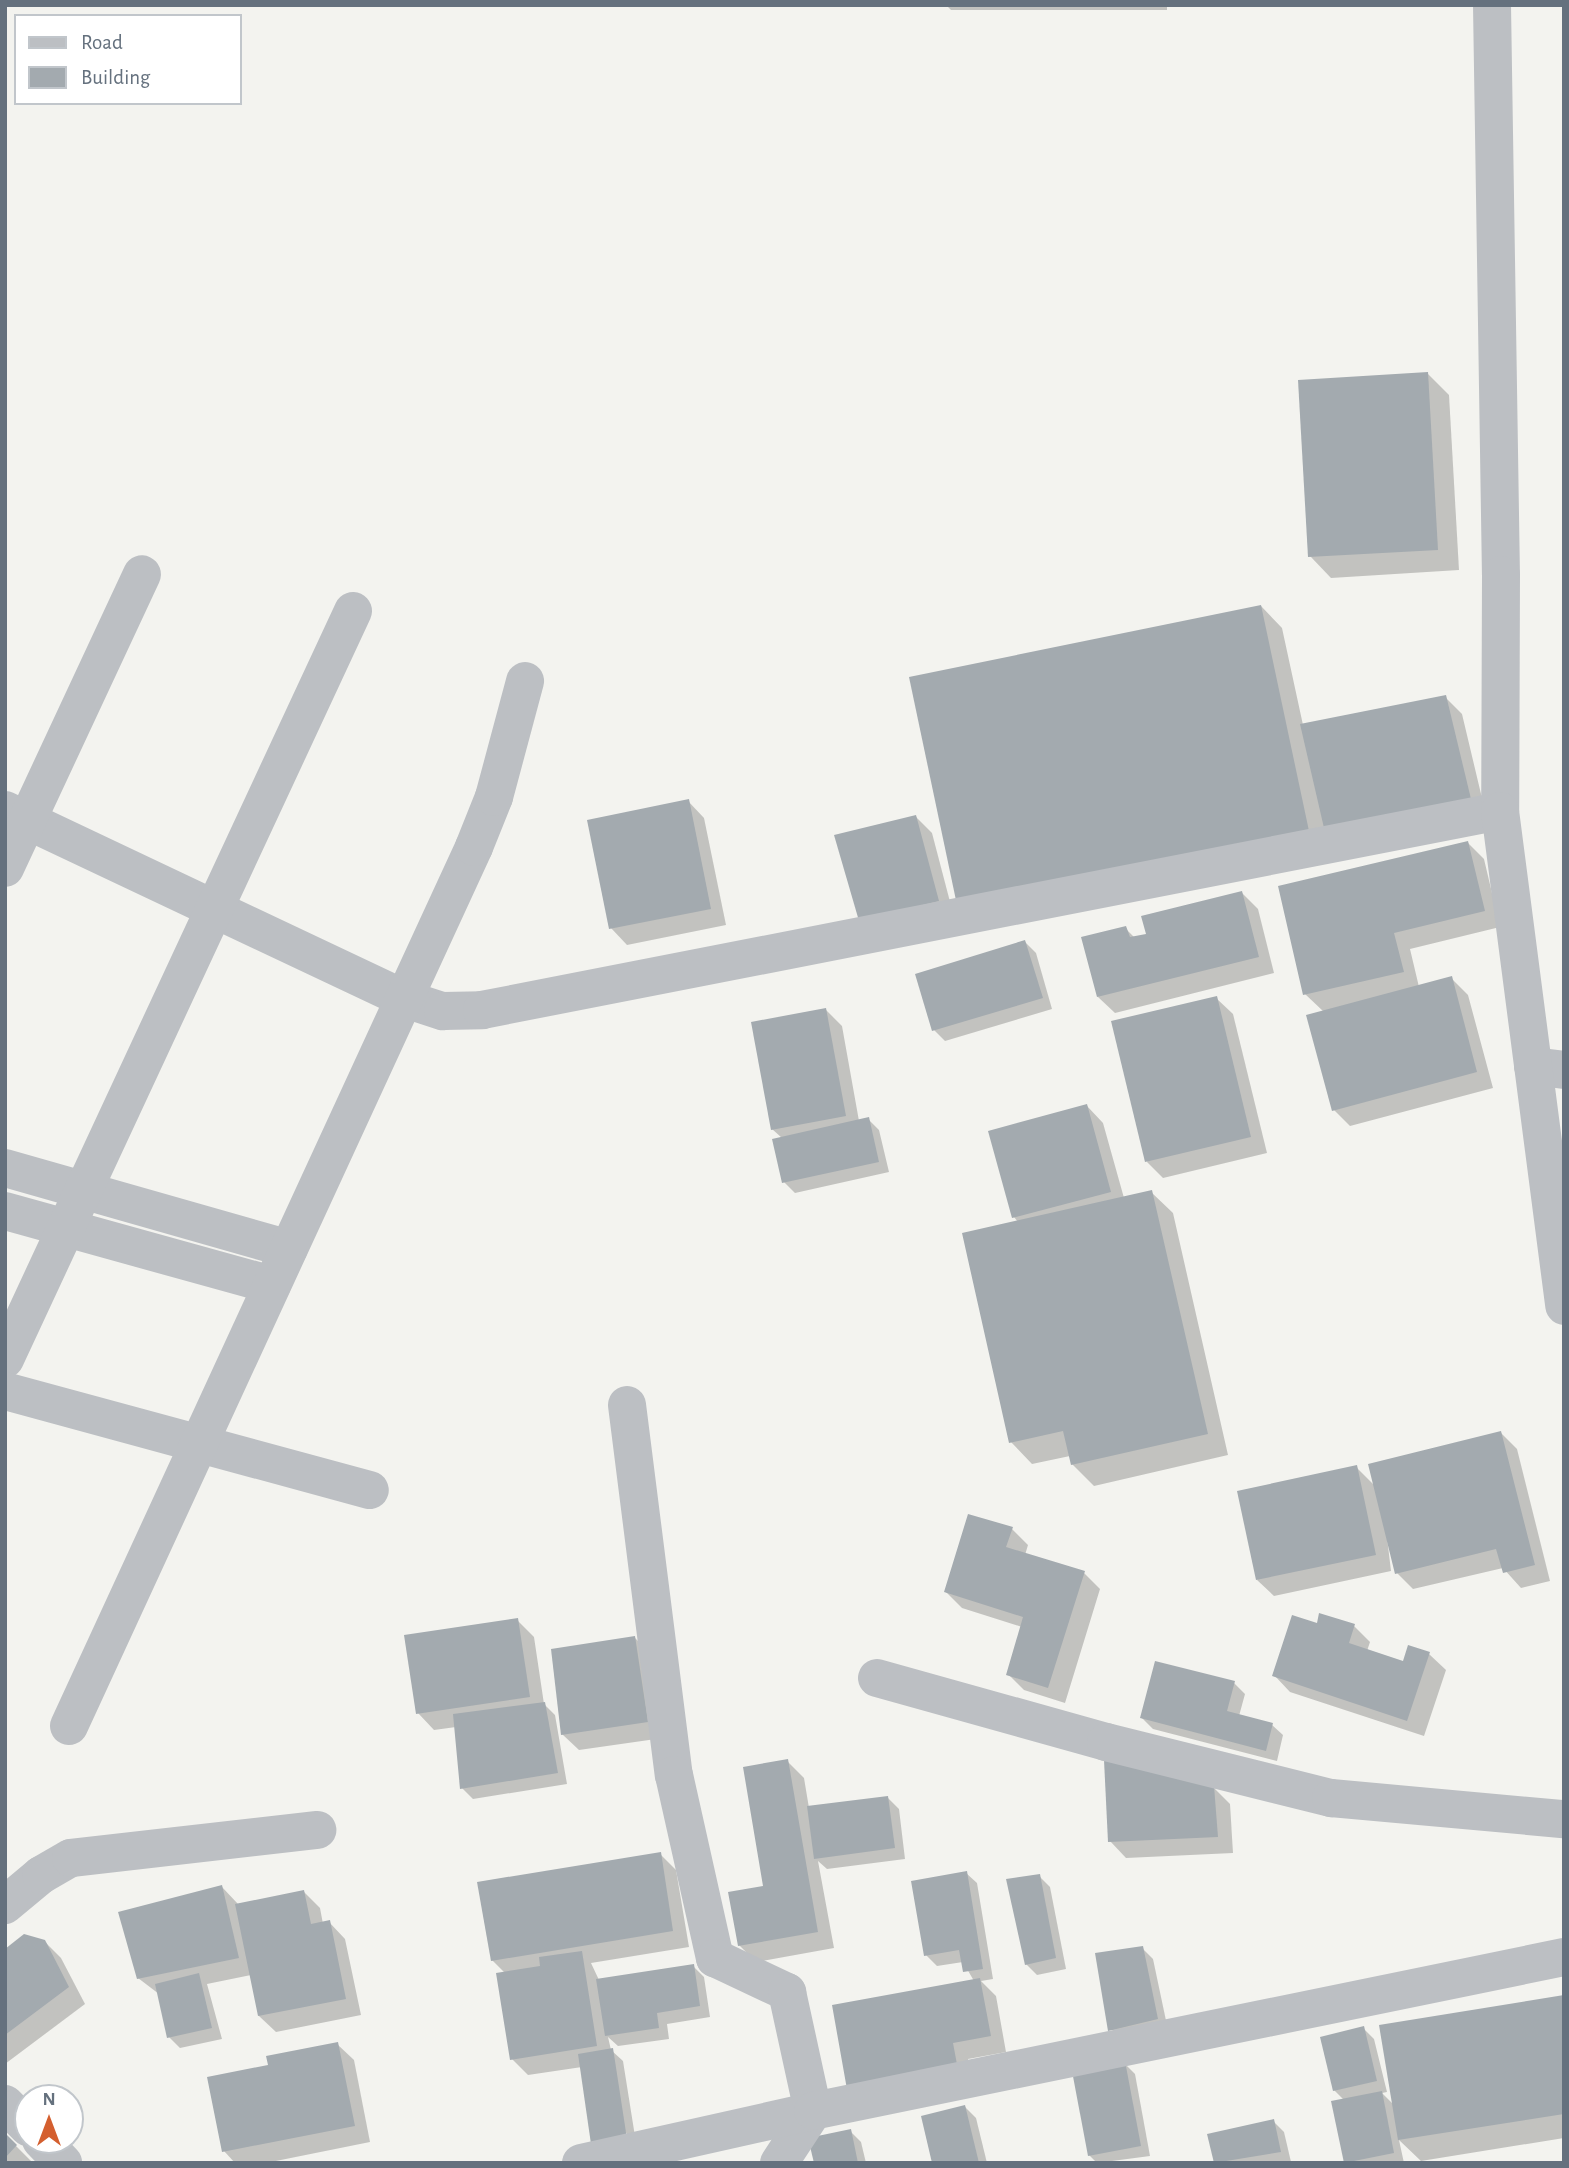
<!DOCTYPE html>
<html>
<head>
<meta charset="utf-8">
<style>
  body { margin:0 }
  #map { position:relative; width:1569px; height:2168px; overflow:hidden; background:#f3f3ef; font-family:"Alegreya Sans",sans-serif }
  div>[style] { position:absolute }
  [style*='--x'] { left:calc(var(--x)*1px); top:calc(var(--y)*1px); width:calc(var(--w)*1px); rotate:calc(var(--a)*1deg) }
  .shadow>* { inset:0; background:#0003 }
  .building>* { inset:0; background:#a3aaaf }
  .minor>* { height:38px; margin:-19px; padding:0 19px; transform-origin:19px; border-radius:19px; background:#bcbfc3 }
  .tertiary>* { height:38px; margin:-19px; padding:0 19px; transform-origin:19px; border-radius:19px; background:#bcbfc3 }
  span { translate:-50% -50%; white-space:nowrap; text-align:center; line-height:1.15; -webkit-text-stroke:7px #fff; paint-order:stroke }
  .frame { position:absolute; inset:0; border:7px solid #65717e; pointer-events:none }
  .legend { position:absolute; left:14px; top:14px; width:228px; height:91px; box-sizing:border-box; background:#fff; border:2px solid #c1c6cb; margin:0; padding:9px 12px; list-style:none; font-size:21px; color:#65717e }
  .legend li { display:flex; align-items:center; gap:14px; height:35px }
  .legend b { width:35px; border:2px solid #c1c6cb }
  .north { position:absolute; left:14px; top:2084px; width:70px; height:70px; box-sizing:border-box; background:#fff; border:2px solid #c1c6cb; border-radius:50%; rotate:0deg; font-size:19px; font-weight:700; line-height:28px; text-align:center; color:#65717e }
  .north::after { content:''; display:block; margin:auto; width:24px; height:32px; background:#d45f2f; clip-path:polygon(50% 0,100% 100%,50% 72%,0 100%) }
</style>
</head>
<body>
<div id="map">
  <div class="shadow">
    <i style="clip-path:polygon(946px 5px,1167px 5px,1167px 10px,951px 10px)"></i>
    <i style="clip-path:polygon(1428px 374px,1449px 395px,1459px 570px,1331px 578px,1310px 556px)"></i>
    <i style="clip-path:polygon(1261px 606px,1282px 628px,1303px 725px,1445px 697px,1462px 714px,1486px 815px,980px 925px)"></i>
    <i style="clip-path:polygon(688px 801px,704px 818px,726px 925px,627px 945px,611px 928px)"></i>
    <i style="clip-path:polygon(916px 817px,932px 833px,954px 917px,877px 936px)"></i>
    <i style="clip-path:polygon(1468px 843px,1484px 859px,1500px 927px,1410px 949px,1419px 987px,1451px 978px,1468px 995px,1493px 1088px,1350px 1126px,1334px 1110px,1324px 1012px,1305px 994px)"></i>
    <i style="clip-path:polygon(1242px 893px,1258px 909px,1274px 973px,1115px 1013px,1098px 997px,1125px 928px,1135px 938px,1148px 935px)"></i>
    <i style="clip-path:polygon(1025px 942px,1036px 953px,1052px 1009px,945px 1041px,934px 1030px)"></i>
    <i style="clip-path:polygon(1216px 998px,1233px 1014px,1267px 1153px,1163px 1178px,1147px 1162px)"></i>
    <i style="clip-path:polygon(826px 1010px,842px 1026px,859px 1121px,868px 1119px,879px 1130px,889px 1172px,795px 1193px,784px 1182px,782px 1138px,772px 1129px)"></i>
    <i style="clip-path:polygon(1087px 1106px,1103px 1123px,1124px 1198px,1151px 1192px,1173px 1213px,1228px 1455px,1094px 1486px,1072px 1464px,1070px 1456px,1032px 1464px,1011px 1442px,1018px 1222px,1014px 1217px)"></i>
    <i style="clip-path:polygon(1501px 1433px,1517px 1449px,1550px 1581px,1521px 1588px,1503px 1568px,1413px 1589px,1397px 1573px,1386px 1529px,1391px 1571px,1274px 1596px,1257px 1580px,1356px 1467px,1375px 1486px)"></i>
    <i style="clip-path:polygon(1012px 1529px,1028px 1545px,1025px 1555px,1084px 1573px,1100px 1589px,1065px 1703px,1024px 1690px,1008px 1674px,1022px 1627px,962px 1608px,946px 1592px)"></i>
    <i style="clip-path:polygon(517px 1620px,534px 1637px,544px 1704px,555px 1715px,567px 1784px,473px 1799px,462px 1788px,456px 1727px,434px 1730px,418px 1713px)"></i>
    <i style="clip-path:polygon(1318px 1625px,1354px 1626px,1370px 1642px,1367px 1651px,1404px 1664px,1429px 1654px,1446px 1670px,1424px 1736px,1290px 1692px,1274px 1675px)"></i>
    <i style="clip-path:polygon(635px 1638px,651px 1654px,663px 1738px,579px 1750px,562px 1734px)"></i>
    <i style="clip-path:polygon(1234px 1683px,1245px 1694px,1239px 1716px,1272px 1725px,1283px 1735px,1277px 1761px,1153px 1729px,1142px 1718px)"></i>
    <i style="clip-path:polygon(787px 1761px,804px 1778px,809px 1808px,888px 1798px,899px 1809px,905px 1859px,827px 1869px,818px 1861px,834px 1948px,756px 1962px,739px 1945px,765px 1887px)"></i>
    <i style="clip-path:polygon(1213px 1787px,1230px 1804px,1233px 1853px,1126px 1858px,1110px 1841px)"></i>
    <i style="clip-path:polygon(660px 1854px,676px 1870px,689px 1947px,591px 1963px,599px 1980px,693px 1966px,704px 1977px,710px 2017px,667px 2024px,669px 2039px,618px 2046px,608px 2037px,611px 2050px,623px 2061px,637px 2149px,582px 2067px,528px 2075px,512px 2059px,505px 1973px,492px 1960px)"></i>
    <i style="clip-path:polygon(966px 1873px,977px 1883px,993px 1979px,981px 1981px,996px 1996px,1006px 2052px,968px 2059px,975px 2091px,866px 2110px,974px 1981px,963px 1962px,937px 1966px,926px 1955px)"></i>
    <i style="clip-path:polygon(1039px 1876px,1050px 1887px,1066px 1969px,1037px 1975px,1026px 1964px)"></i>
    <i style="clip-path:polygon(222px 1887px,238px 1904px,304px 1892px,320px 1908px,323px 1924px,329px 1922px,345px 1939px,361px 2015px,276px 2032px,259px 2016px,251px 1975px,207px 1984px,222px 2039px,180px 2048px,169px 2037px,159px 1994px,138px 1978px)"></i>
    <i style="clip-path:polygon(44px 1941px,61px 1958px,85px 2004px,5px 2064px,5px 1951px)"></i>
    <i style="clip-path:polygon(1142px 1948px,1153px 1959px,1168px 2030px,1110px 2030px)"></i>
    <i style="clip-path:polygon(1564px 1997px,1564px 2138px,1421px 2161px,1399px 2140px,1404px 2163px,1346px 2162px,1344px 2100px,1334px 2090px,1363px 2028px,1374px 2039px,1387px 2092px,1382px 2093px,1394px 2105px)"></i>
    <i style="clip-path:polygon(337px 2044px,354px 2060px,370px 2142px,266px 2163px,235px 2163px,224px 2151px,270px 2067px)"></i>
    <i style="clip-path:polygon(1124px 2063px,1135px 2074px,1150px 2156px,1097px 2163px,1089px 2155px)"></i>
    <i style="clip-path:polygon(965px 2107px,976px 2118px,987px 2163px,934px 2163px)"></i>
    <i style="clip-path:polygon(1273px 2121px,1284px 2132px,1291px 2162px,1216px 2163px,1209px 2136px)"></i>
    <i style="clip-path:polygon(850px 2131px,861px 2142px,866px 2163px,815px 2163px)"></i>
    <i style="clip-path:polygon(5px 2136px,16px 2146px,32px 2162px,5px 2163px)"></i>
  </div>
  <div class="building">
    <i style="clip-path:polygon(1428px 372px,1438px 550px,1308px 557px,1298px 380px)"></i>
    <i style="clip-path:polygon(1261px 605px,1309px 831px,957px 905px,909px 677px)"></i>
    <i style="clip-path:polygon(1446px 695px,1471px 799px,1324px 828px,1300px 724px)"></i>
    <i style="clip-path:polygon(689px 799px,711px 909px,609px 929px,587px 820px)"></i>
    <i style="clip-path:polygon(916px 815px,939px 901px,859px 921px,834px 835px)"></i>
    <i style="clip-path:polygon(1468px 841px,1485px 911px,1394px 933px,1404px 972px,1303px 995px,1278px 886px)"></i>
    <i style="clip-path:polygon(1242px 891px,1259px 957px,1097px 997px,1081px 937px,1126px 926px,1130px 937px,1146px 934px,1141px 916px)"></i>
    <i style="clip-path:polygon(1025px 940px,1043px 998px,932px 1031px,915px 974px)"></i>
    <i style="clip-path:polygon(1452px 976px,1477px 1072px,1332px 1111px,1306px 1015px)"></i>
    <i style="clip-path:polygon(1217px 996px,1251px 1137px,1145px 1162px,1111px 1021px)"></i>
    <i style="clip-path:polygon(826px 1008px,846px 1116px,771px 1130px,751px 1022px)"></i>
    <i style="clip-path:polygon(1087px 1104px,1111px 1192px,1012px 1218px,988px 1131px)"></i>
    <i style="clip-path:polygon(869px 1117px,879px 1162px,782px 1183px,772px 1139px)"></i>
    <i style="clip-path:polygon(1152px 1190px,1208px 1434px,1071px 1465px,1063px 1431px,1009px 1443px,962px 1233px)"></i>
    <i style="clip-path:polygon(1501px 1431px,1535px 1565px,1503px 1573px,1496px 1549px,1395px 1574px,1368px 1464px)"></i>
    <i style="clip-path:polygon(1357px 1465px,1376px 1555px,1256px 1580px,1237px 1491px)"></i>
    <i style="clip-path:polygon(968px 1514px,1013px 1527px,1006px 1547px,1085px 1571px,1048px 1688px,1006px 1675px,1023px 1617px,944px 1592px)"></i>
    <i style="clip-path:polygon(1319px 1613px,1355px 1624px,1349px 1643px,1403px 1661px,1408px 1645px,1430px 1652px,1407px 1721px,1272px 1676px,1292px 1615px,1317px 1623px)"></i>
    <i style="clip-path:polygon(518px 1618px,530px 1697px,416px 1714px,404px 1635px)"></i>
    <i style="clip-path:polygon(635px 1636px,648px 1722px,561px 1735px,551px 1649px)"></i>
    <i style="clip-path:polygon(1155px 1661px,1235px 1681px,1227px 1711px,1273px 1723px,1266px 1751px,1140px 1718px)"></i>
    <i style="clip-path:polygon(545px 1702px,558px 1773px,460px 1789px,453px 1714px)"></i>
    <i style="clip-path:polygon(788px 1759px,818px 1932px,738px 1946px,728px 1892px,763px 1886px,743px 1767px)"></i>
    <i style="clip-path:polygon(1104px 1760px,1214px 1786px,1218px 1837px,1108px 1842px)"></i>
    <i style="clip-path:polygon(888px 1796px,895px 1848px,814px 1859px,807px 1806px)"></i>
    <i style="clip-path:polygon(661px 1852px,673px 1931px,491px 1961px,477px 1882px)"></i>
    <i style="clip-path:polygon(967px 1871px,983px 1969px,963px 1972px,959px 1950px,924px 1956px,911px 1881px)"></i>
    <i style="clip-path:polygon(1040px 1874px,1056px 1958px,1025px 1965px,1006px 1879px)"></i>
    <i style="clip-path:polygon(222px 1885px,239px 1958px,137px 1979px,118px 1912px)"></i>
    <i style="clip-path:polygon(304px 1890px,311px 1924px,330px 1920px,346px 1999px,258px 2016px,235px 1904px)"></i>
    <i style="clip-path:polygon(24px 1934px,45px 1940px,69px 1987px,5px 2035px,5px 1949px)"></i>
    <i style="clip-path:polygon(1143px 1946px,1158px 2019px,1108px 2031px,1095px 1953px)"></i>
    <i style="clip-path:polygon(582px 1951px,597px 2046px,510px 2060px,496px 1973px,540px 1966px,539px 1957px)"></i>
    <i style="clip-path:polygon(694px 1964px,700px 2006px,657px 2013px,659px 2028px,605px 2036px,596px 1979px)"></i>
    <i style="clip-path:polygon(199px 1973px,212px 2028px,167px 2038px,155px 1984px)"></i>
    <i style="clip-path:polygon(980px 1978px,991px 2036px,953px 2043px,959px 2075px,848px 2095px,832px 2005px)"></i>
    <i style="clip-path:polygon(1564px 1995px,1564px 2114px,1398px 2140px,1379px 2025px)"></i>
    <i style="clip-path:polygon(1364px 2026px,1377px 2081px,1333px 2091px,1320px 2037px)"></i>
    <i style="clip-path:polygon(338px 2042px,355px 2126px,222px 2152px,207px 2077px,268px 2065px,266px 2056px)"></i>
    <i style="clip-path:polygon(613px 2048px,627px 2139px,591px 2144px,578px 2054px)"></i>
    <i style="clip-path:polygon(1125px 2061px,1141px 2146px,1088px 2156px,1072px 2071px)"></i>
    <i style="clip-path:polygon(1382px 2091px,1394px 2153px,1344px 2163px,1331px 2101px)"></i>
    <i style="clip-path:polygon(965px 2105px,979px 2163px,932px 2163px,921px 2116px)"></i>
    <i style="clip-path:polygon(1274px 2119px,1281px 2152px,1214px 2163px,1207px 2134px)"></i>
    <i style="clip-path:polygon(851px 2129px,858px 2163px,814px 2163px,808px 2138px)"></i>
    <i style="clip-path:polygon(5px 2133px,17px 2145px,5px 2158px)"></i>
  </div>
  <div class="minor">
    <i style="--x:5;--y:810;--w:442;--a:25.3"></i>
    <i style="--x:405;--y:999;--w:40;--a:18"></i>
    <i style="--x:443;--y:1011;--w:39;--a:-1"></i>
    <i style="--x:482;--y:1010;--w:1037;--a:-11.06"></i>
    <i style="--x:5;--y:868;--w:324;--a:-65"></i>
    <i style="--x:1533;--y:1066;--w:31;--a:7"></i>
    <i style="--x:5;--y:1168;--w:295;--a:15.9"></i>
    <i style="--x:5;--y:1211;--w:277;--a:15.5"></i>
    <i style="--x:5;--y:1359;--w:825;--a:-65.05"></i>
    <i style="--x:5;--y:1391;--w:378;--a:15.2"></i>
    <i style="--x:627;--y:1405;--w:373;--a:82.8"></i>
    <i style="--x:674;--y:1775;--w:188;--a:77.4"></i>
    <i style="--x:715;--y:1958;--w:80;--a:25.3"></i>
    <i style="--x:787;--y:1992;--w:122;--a:77.7"></i>
    <i style="--x:813;--y:2111;--w:62;--a:123.2"></i>
    <i style="--x:877;--y:1678;--w:238;--a:15.6"></i>
    <i style="--x:1106;--y:1742;--w:232;--a:14"></i>
    <i style="--x:1331;--y:1798;--w:234;--a:5.2"></i>
    <i style="--x:69;--y:1726;--w:968;--a:-65.26"></i>
    <i style="--x:474;--y:847;--w:54;--a:-68.2"></i>
    <i style="--x:494;--y:797;--w:120;--a:-75"></i>
    <i style="--x:5;--y:1905;--w:47;--a:-39.8"></i>
    <i style="--x:41;--y:1875;--w:34;--a:-30"></i>
    <i style="--x:71;--y:1858;--w:248;--a:-6.5"></i>
    <i style="--x:5;--y:2104;--w:33;--a:45"></i>
    <i style="--x:41;--y:2140;--w:32;--a:46"></i>
    <i style="--x:581;--y:2163;--w:238;--a:-12.6"></i>
    <i style="--x:813;--y:2111;--w:767;--a:-11.59"></i>
  </div>
  <div class="tertiary">
    <i style="--x:1492;--y:5;--w:570;--a:89.1"></i>
    <i style="--x:1501;--y:575;--w:236;--a:90.2"></i>
    <i style="--x:1500;--y:811;--w:499;--a:82.6"></i>
  </div>
  <div class="frame"></div>
  <ul class="legend">
  <li><b style="height:9px;background:#bcbfc3"></b>Road</li>
  <li><b style="height:19px;background:#a3aaaf"></b>Building</li>
  </ul>
  <div class="north">N</div>
</div>
</body>
</html>
